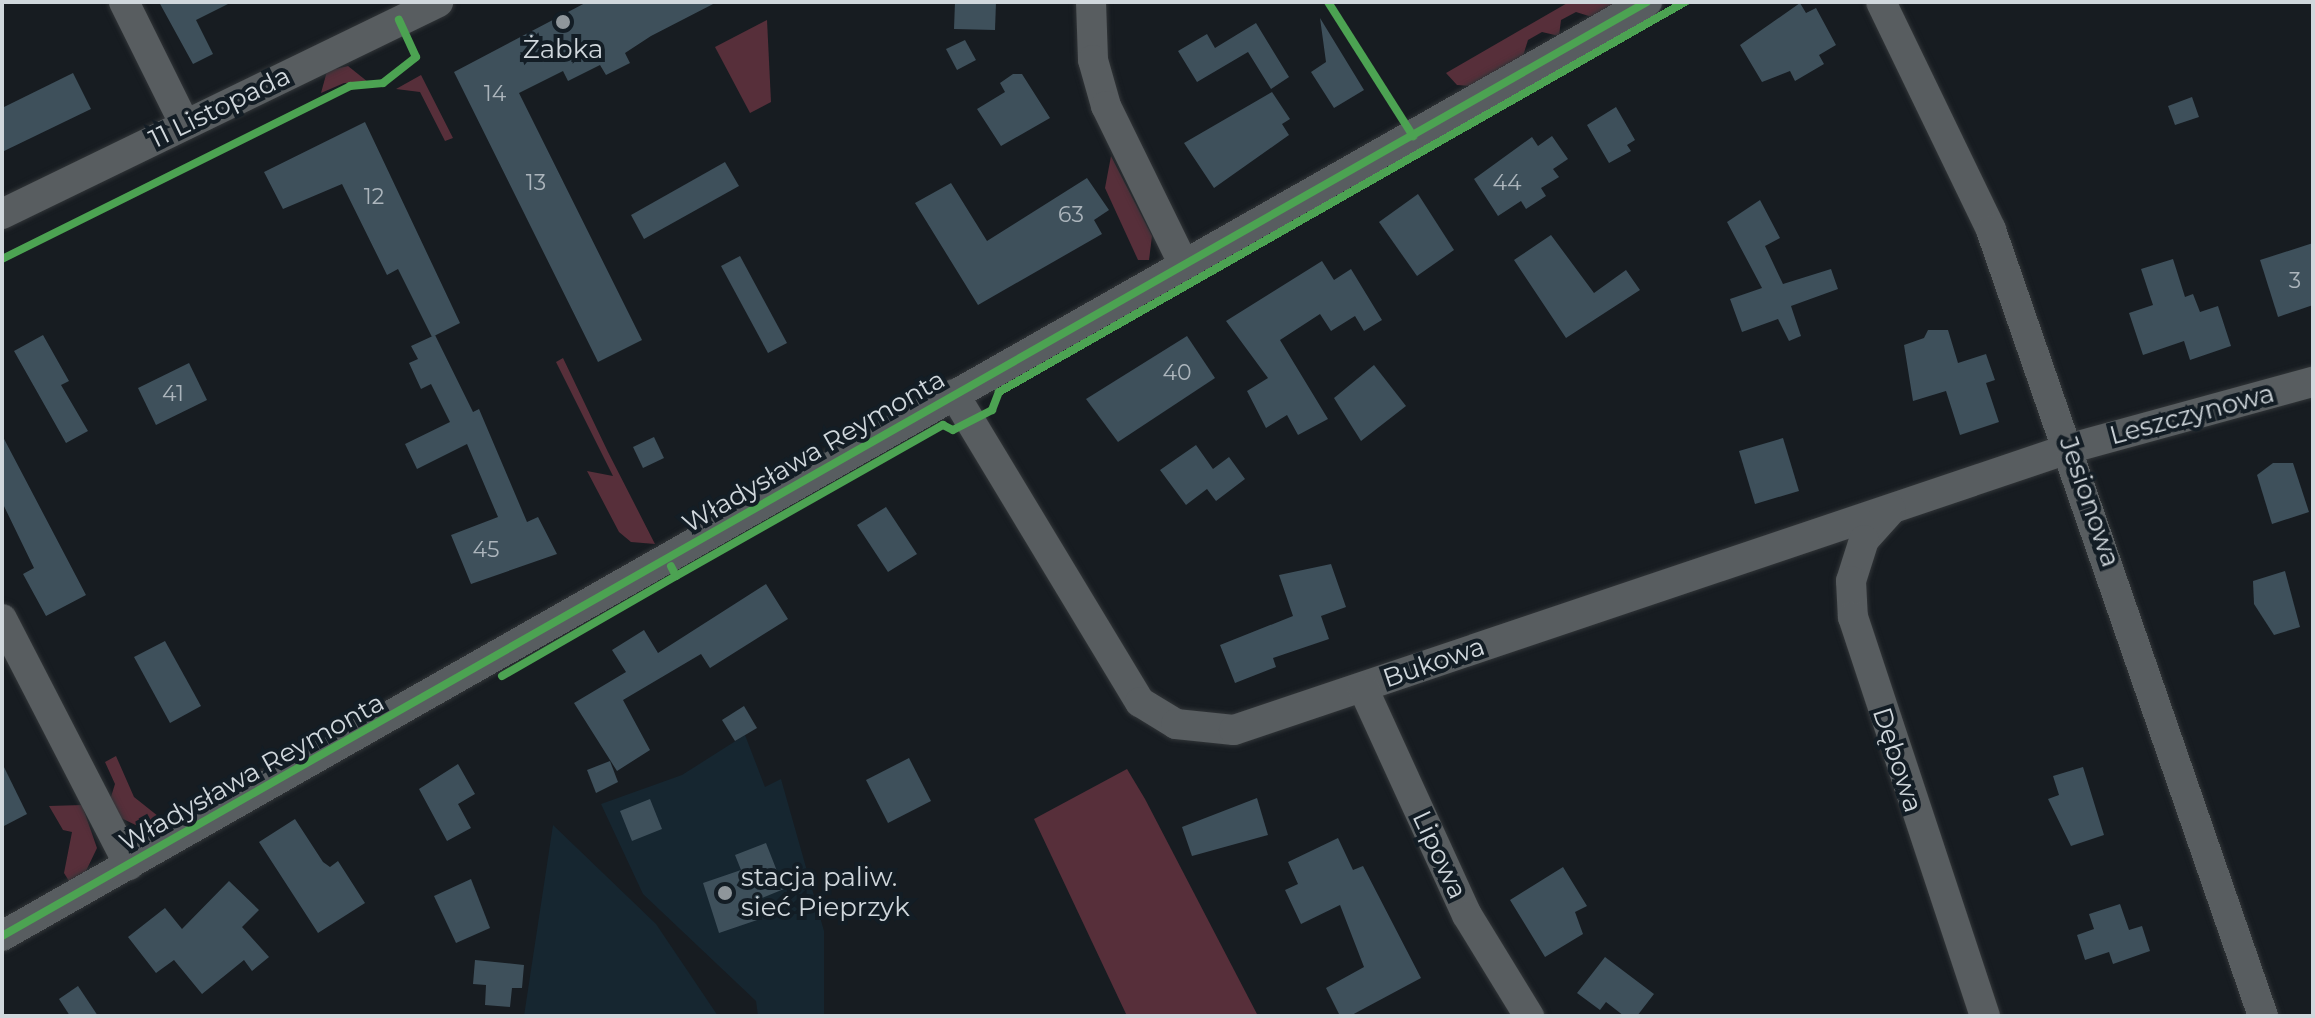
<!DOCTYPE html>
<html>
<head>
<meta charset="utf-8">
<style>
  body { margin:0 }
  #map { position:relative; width:2315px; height:1018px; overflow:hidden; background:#171c21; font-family:Montserrat,sans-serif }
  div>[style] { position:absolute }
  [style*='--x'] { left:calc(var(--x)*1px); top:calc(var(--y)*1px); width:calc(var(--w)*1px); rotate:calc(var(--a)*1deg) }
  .built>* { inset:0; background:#162630 }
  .green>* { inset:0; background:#572f3a }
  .building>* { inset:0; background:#3e505b }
  .roads { filter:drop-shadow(0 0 2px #313538) drop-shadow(0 0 2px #313538) }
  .street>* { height:30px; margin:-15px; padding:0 15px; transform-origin:15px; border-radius:15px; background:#585d60 }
  .cycleway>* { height:8px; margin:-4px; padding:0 4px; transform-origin:4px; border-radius:4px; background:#4ca352 }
  .dots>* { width:22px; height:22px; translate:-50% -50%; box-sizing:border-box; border:4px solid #131d25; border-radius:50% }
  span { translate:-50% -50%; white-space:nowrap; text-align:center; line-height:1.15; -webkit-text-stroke:8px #131d25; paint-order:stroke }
  .number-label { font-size:22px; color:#acb5bc }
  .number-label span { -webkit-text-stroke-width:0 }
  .poi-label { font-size:26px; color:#d0d7dc }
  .left { translate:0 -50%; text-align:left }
  .street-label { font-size:26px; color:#d0d7dc }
  .frame { position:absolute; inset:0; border:4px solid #d0d7dc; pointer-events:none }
</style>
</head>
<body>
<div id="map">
  <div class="built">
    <i style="clip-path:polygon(745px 735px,765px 787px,781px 779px,824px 931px,824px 1016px,758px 1016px,756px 1001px,643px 894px,601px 804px,682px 775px)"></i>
    <i style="clip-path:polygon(553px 825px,656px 924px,718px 1016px,524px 1016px)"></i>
  </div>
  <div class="green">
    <i style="clip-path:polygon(1569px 2px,1617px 2px,1592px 17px,1576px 12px,1561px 20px,1559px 36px,1542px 32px,1528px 40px,1523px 56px,1470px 86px,1457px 85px,1446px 73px)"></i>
    <i style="clip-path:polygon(767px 20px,771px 102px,750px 113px,715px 47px)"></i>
    <i style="clip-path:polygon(348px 66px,368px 82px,344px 83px,321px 93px,327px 71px)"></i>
    <i style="clip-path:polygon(421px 75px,453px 138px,445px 141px,420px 92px,396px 89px)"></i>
    <i style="clip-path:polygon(1111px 156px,1152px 236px,1149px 260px,1138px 260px,1105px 188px)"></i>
    <i style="clip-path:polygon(563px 358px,608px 452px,655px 544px,631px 542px,619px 532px,587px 471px,613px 476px,556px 362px)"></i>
    <i style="clip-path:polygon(116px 756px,134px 797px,168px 824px,144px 829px,121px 818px,109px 803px,115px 784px,105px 762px)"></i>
    <i style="clip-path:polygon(1127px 769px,1145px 799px,1258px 1016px,1127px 1016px,1034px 819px)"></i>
    <i style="clip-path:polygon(82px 805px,97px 848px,86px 871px,69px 881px,64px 873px,72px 832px,63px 830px,49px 806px)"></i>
  </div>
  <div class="building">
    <i style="clip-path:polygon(159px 2px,232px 2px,196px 20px,213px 54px,193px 64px)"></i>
    <i style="clip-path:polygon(587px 2px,717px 2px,651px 36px,625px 53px,630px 63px,606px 75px,600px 65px,568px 81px,563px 71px,519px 93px,642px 340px,598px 362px,454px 72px)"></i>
    <i style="clip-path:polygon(955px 2px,996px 2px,995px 30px,954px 29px)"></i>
    <i style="clip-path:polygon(1800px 3px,1806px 13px,1816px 8px,1836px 45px,1819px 55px,1824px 64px,1795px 81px,1790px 71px,1762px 82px,1740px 45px)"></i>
    <i style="clip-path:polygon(1320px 18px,1364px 90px,1334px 108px,1311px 72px,1326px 62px)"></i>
    <i style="clip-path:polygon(1256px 23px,1289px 77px,1271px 89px,1248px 52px,1197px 82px,1178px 51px,1207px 34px,1215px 48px)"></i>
    <i style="clip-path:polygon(965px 40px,976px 60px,957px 70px,946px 49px)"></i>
    <i style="clip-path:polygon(73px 73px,91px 109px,2px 152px,2px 108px)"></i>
    <i style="clip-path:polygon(1013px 74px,1022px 74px,1050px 118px,1001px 146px,977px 109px,1005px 92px,1000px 83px)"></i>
    <i style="clip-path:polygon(1272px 92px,1290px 119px,1282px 124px,1289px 135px,1214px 188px,1184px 143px)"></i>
    <i style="clip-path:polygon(2192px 97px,2199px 117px,2175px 125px,2168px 106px)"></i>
    <i style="clip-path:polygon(1616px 107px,1635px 140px,1627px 145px,1631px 151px,1609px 163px,1587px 125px)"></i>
    <i style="clip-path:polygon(365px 122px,460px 323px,432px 337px,398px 269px,387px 275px,342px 184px,283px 209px,264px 172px)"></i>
    <i style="clip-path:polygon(1552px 136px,1568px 159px,1553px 169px,1559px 177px,1541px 188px,1546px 196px,1526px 209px,1521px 201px,1498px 216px,1474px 179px,1532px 137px,1538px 146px)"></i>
    <i style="clip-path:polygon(725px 162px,739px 186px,644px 239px,631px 215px)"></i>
    <i style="clip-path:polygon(1087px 178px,1109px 210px,1094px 220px,1102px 234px,978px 305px,915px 203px,951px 183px,987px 241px)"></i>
    <i style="clip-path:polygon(1418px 194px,1454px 250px,1417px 276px,1379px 222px)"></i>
    <i style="clip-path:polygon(1760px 200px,1780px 238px,1765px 246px,1783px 284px,1831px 269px,1838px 289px,1791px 306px,1801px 336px,1789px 341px,1778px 319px,1742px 332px,1730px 299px,1762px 288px,1727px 222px)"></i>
    <i style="clip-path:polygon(1551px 235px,1594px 293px,1626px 270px,1640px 290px,1566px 338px,1514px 260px)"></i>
    <i style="clip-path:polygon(2313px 243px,2313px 305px,2278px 317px,2260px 260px)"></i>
    <i style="clip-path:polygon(740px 256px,787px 343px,768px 353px,721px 266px)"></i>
    <i style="clip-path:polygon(2173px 259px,2185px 297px,2193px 294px,2200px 312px,2218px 306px,2231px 346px,2190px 360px,2184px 341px,2143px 355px,2129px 313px,2153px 305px,2141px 269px)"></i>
    <i style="clip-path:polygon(1322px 261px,1334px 280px,1351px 269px,1382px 320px,1364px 331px,1355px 316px,1331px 331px,1320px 314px,1280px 340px,1328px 419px,1298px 435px,1287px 415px,1266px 428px,1247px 391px,1268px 378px,1226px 321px)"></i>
    <i style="clip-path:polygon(1928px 330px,1948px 330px,1958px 363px,1986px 354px,1995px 380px,1986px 383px,1999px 422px,1960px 435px,1946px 391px,1913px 401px,1904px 345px,1924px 338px)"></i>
    <i style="clip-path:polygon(43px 335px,69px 381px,61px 385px,88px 431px,66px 443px,14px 351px)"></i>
    <i style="clip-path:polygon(435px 335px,473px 412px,479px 409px,527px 522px,538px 517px,557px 554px,471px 584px,451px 535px,498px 517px,467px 444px,417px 469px,405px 444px,450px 422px,431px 384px,421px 389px,409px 363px,418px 359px,411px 346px)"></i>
    <i style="clip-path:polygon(1187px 336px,1215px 378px,1118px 442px,1086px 399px)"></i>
    <i style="clip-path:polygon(189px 363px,207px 400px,156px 425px,138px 388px)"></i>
    <i style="clip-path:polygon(1374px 365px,1406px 406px,1361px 441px,1334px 398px)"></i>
    <i style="clip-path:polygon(2px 435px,86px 595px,46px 616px,23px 574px,34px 568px,2px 502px)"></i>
    <i style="clip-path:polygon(654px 437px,664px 458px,643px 468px,633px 447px)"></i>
    <i style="clip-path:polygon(1783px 438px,1799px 491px,1755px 504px,1739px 451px)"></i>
    <i style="clip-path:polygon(1196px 445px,1213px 469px,1229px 457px,1245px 479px,1216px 501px,1207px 489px,1186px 505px,1160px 470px)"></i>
    <i style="clip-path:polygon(2273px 463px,2293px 463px,2309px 512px,2272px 524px,2257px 475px)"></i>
    <i style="clip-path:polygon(886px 507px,917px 554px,888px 572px,857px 525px)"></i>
    <i style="clip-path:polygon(1331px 564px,1346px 607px,1321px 616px,1329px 639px,1273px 658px,1276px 667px,1235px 683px,1220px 645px,1293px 616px,1279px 575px)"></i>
    <i style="clip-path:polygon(2285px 571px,2300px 627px,2274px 635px,2254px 604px,2253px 581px)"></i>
    <i style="clip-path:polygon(766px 584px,788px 619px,710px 668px,701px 654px,623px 700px,650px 750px,617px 771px,574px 703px,626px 672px,612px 650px,644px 630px,658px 653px)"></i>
    <i style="clip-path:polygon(165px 641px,201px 706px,170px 723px,134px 657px)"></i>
    <i style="clip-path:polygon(744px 706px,757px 728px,735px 741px,722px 720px)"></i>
    <i style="clip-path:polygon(909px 758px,931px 801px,888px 823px,866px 780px)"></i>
    <i style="clip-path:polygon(610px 761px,618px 782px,596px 793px,587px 770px)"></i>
    <i style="clip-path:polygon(2px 763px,27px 814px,2px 827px)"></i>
    <i style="clip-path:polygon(458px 764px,475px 794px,458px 804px,471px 828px,447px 841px,419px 789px)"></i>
    <i style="clip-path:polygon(2083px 767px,2104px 835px,2071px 846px,2048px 799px,2059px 795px,2053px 776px)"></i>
    <i style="clip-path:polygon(1257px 798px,1268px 835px,1192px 856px,1182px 827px)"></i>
    <i style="clip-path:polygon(650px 799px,662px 829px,632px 841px,620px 811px)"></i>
    <i style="clip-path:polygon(295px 819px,323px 862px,330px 867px,338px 861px,365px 903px,318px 933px,259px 842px)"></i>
    <i style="clip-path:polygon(1338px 838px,1353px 870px,1363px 866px,1421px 978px,1350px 1016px,1340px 1016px,1326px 988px,1364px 967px,1340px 905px,1301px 924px,1285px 890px,1298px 884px,1288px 862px)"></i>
    <i style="clip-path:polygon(766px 843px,784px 889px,757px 900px,763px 918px,719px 933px,703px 883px,741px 870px,735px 855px)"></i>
    <i style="clip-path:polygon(1563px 867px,1587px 906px,1575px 912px,1583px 934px,1545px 957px,1510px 900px)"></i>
    <i style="clip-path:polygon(471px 879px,490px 928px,456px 943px,434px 896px)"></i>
    <i style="clip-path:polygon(229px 881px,259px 910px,242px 927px,269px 957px,252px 971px,244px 960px,202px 994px,174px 960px,156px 973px,128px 937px,165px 908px,182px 929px)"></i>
    <i style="clip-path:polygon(2120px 904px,2129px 930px,2142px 926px,2150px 951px,2113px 964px,2109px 952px,2085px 960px,2077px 935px,2094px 929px,2089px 914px)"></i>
    <i style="clip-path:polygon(1605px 957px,1654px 994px,1637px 1016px,1624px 1016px,1606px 1002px,1600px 1010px,1577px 993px)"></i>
    <i style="clip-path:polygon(475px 960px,524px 965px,522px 988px,512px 988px,510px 1007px,485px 1005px,486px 985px,473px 984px)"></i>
    <i style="clip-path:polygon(78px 986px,98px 1016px,70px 1016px,59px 999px)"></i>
  </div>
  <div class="roads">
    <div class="street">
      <i style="--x:124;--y:2;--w:137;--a:63.6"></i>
      <i style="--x:1091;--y:2;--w:58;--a:88"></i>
      <i style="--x:1093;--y:60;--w:48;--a:74.2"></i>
      <i style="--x:1106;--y:106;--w:177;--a:63.9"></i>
      <i style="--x:1881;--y:2;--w:253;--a:64.2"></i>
      <i style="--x:1991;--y:230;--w:832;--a:70.91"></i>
      <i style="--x:2;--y:214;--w:485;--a:-25.9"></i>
      <i style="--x:954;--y:394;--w:360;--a:58.9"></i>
      <i style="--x:1140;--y:702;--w:42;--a:31.4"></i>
      <i style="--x:1176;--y:724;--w:58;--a:5.9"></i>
      <i style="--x:1234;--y:730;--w:883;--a:-18.62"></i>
      <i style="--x:2071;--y:448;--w:251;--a:-15.3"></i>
      <i style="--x:1891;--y:510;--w:40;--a:132"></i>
      <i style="--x:1864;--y:540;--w:43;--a:107.6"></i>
      <i style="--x:1851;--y:581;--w:36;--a:87"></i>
      <i style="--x:1853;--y:617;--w:420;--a:71.7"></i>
      <i style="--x:2;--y:619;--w:277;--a:62.7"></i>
      <i style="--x:1363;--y:688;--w:250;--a:65.4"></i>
      <i style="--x:1467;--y:915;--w:119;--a:58.5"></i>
      <i style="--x:2;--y:936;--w:1892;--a:-29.59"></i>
    </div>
  </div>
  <div class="cycleway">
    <i style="--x:1328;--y:2;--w:159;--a:57.6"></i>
    <i style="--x:2;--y:259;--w:389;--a:-26.4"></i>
    <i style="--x:350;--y:86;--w:33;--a:-5"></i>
    <i style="--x:383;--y:83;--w:42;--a:-38.2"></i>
    <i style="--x:416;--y:57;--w:41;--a:-114.7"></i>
    <i style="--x:676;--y:576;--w:307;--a:-29.5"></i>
    <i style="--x:943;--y:425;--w:11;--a:27"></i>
    <i style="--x:953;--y:430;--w:44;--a:-27.1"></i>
    <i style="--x:992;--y:410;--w:19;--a:-69"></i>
    <i style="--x:999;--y:392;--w:789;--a:-29.62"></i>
    <i style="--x:502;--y:676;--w:201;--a:-29.9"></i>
    <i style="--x:676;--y:576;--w:11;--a:-117"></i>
    <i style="--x:2;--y:936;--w:1892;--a:-29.59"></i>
  </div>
  <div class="dots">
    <i style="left:563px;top:22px;background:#8f969b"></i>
    <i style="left:725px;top:893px;background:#8f969b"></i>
  </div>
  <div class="number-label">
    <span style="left:495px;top:94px">14</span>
    <span style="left:536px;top:183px">13</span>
    <span style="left:1507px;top:183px">44</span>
    <span style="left:374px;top:197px">12</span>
    <span style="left:1071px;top:215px">63</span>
    <span style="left:2295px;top:281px">3</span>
    <span style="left:1177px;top:373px">40</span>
    <span style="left:173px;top:394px">41</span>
    <span style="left:486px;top:550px">45</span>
  </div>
  <div class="poi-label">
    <span style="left:563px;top:50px">Żabka</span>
    <span class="left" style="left:741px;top:893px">stacja paliw.<br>sieć Pieprzyk</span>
  </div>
  <div class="street-label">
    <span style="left:220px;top:108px;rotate:-26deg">11 Listopada</span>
    <span style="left:2192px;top:415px;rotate:-15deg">Leszczynowa</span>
    <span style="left:814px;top:452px;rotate:-30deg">Władysława Reymonta</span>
    <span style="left:2089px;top:502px;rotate:71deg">Jesionowa</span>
    <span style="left:1434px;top:663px;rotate:-19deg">Bukowa</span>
    <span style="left:1897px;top:760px;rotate:72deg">Dębowa</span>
    <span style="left:252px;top:773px;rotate:-29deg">Władysława Reymonta</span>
    <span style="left:1439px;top:855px;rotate:65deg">Lipowa</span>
  </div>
  <div class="frame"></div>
</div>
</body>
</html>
